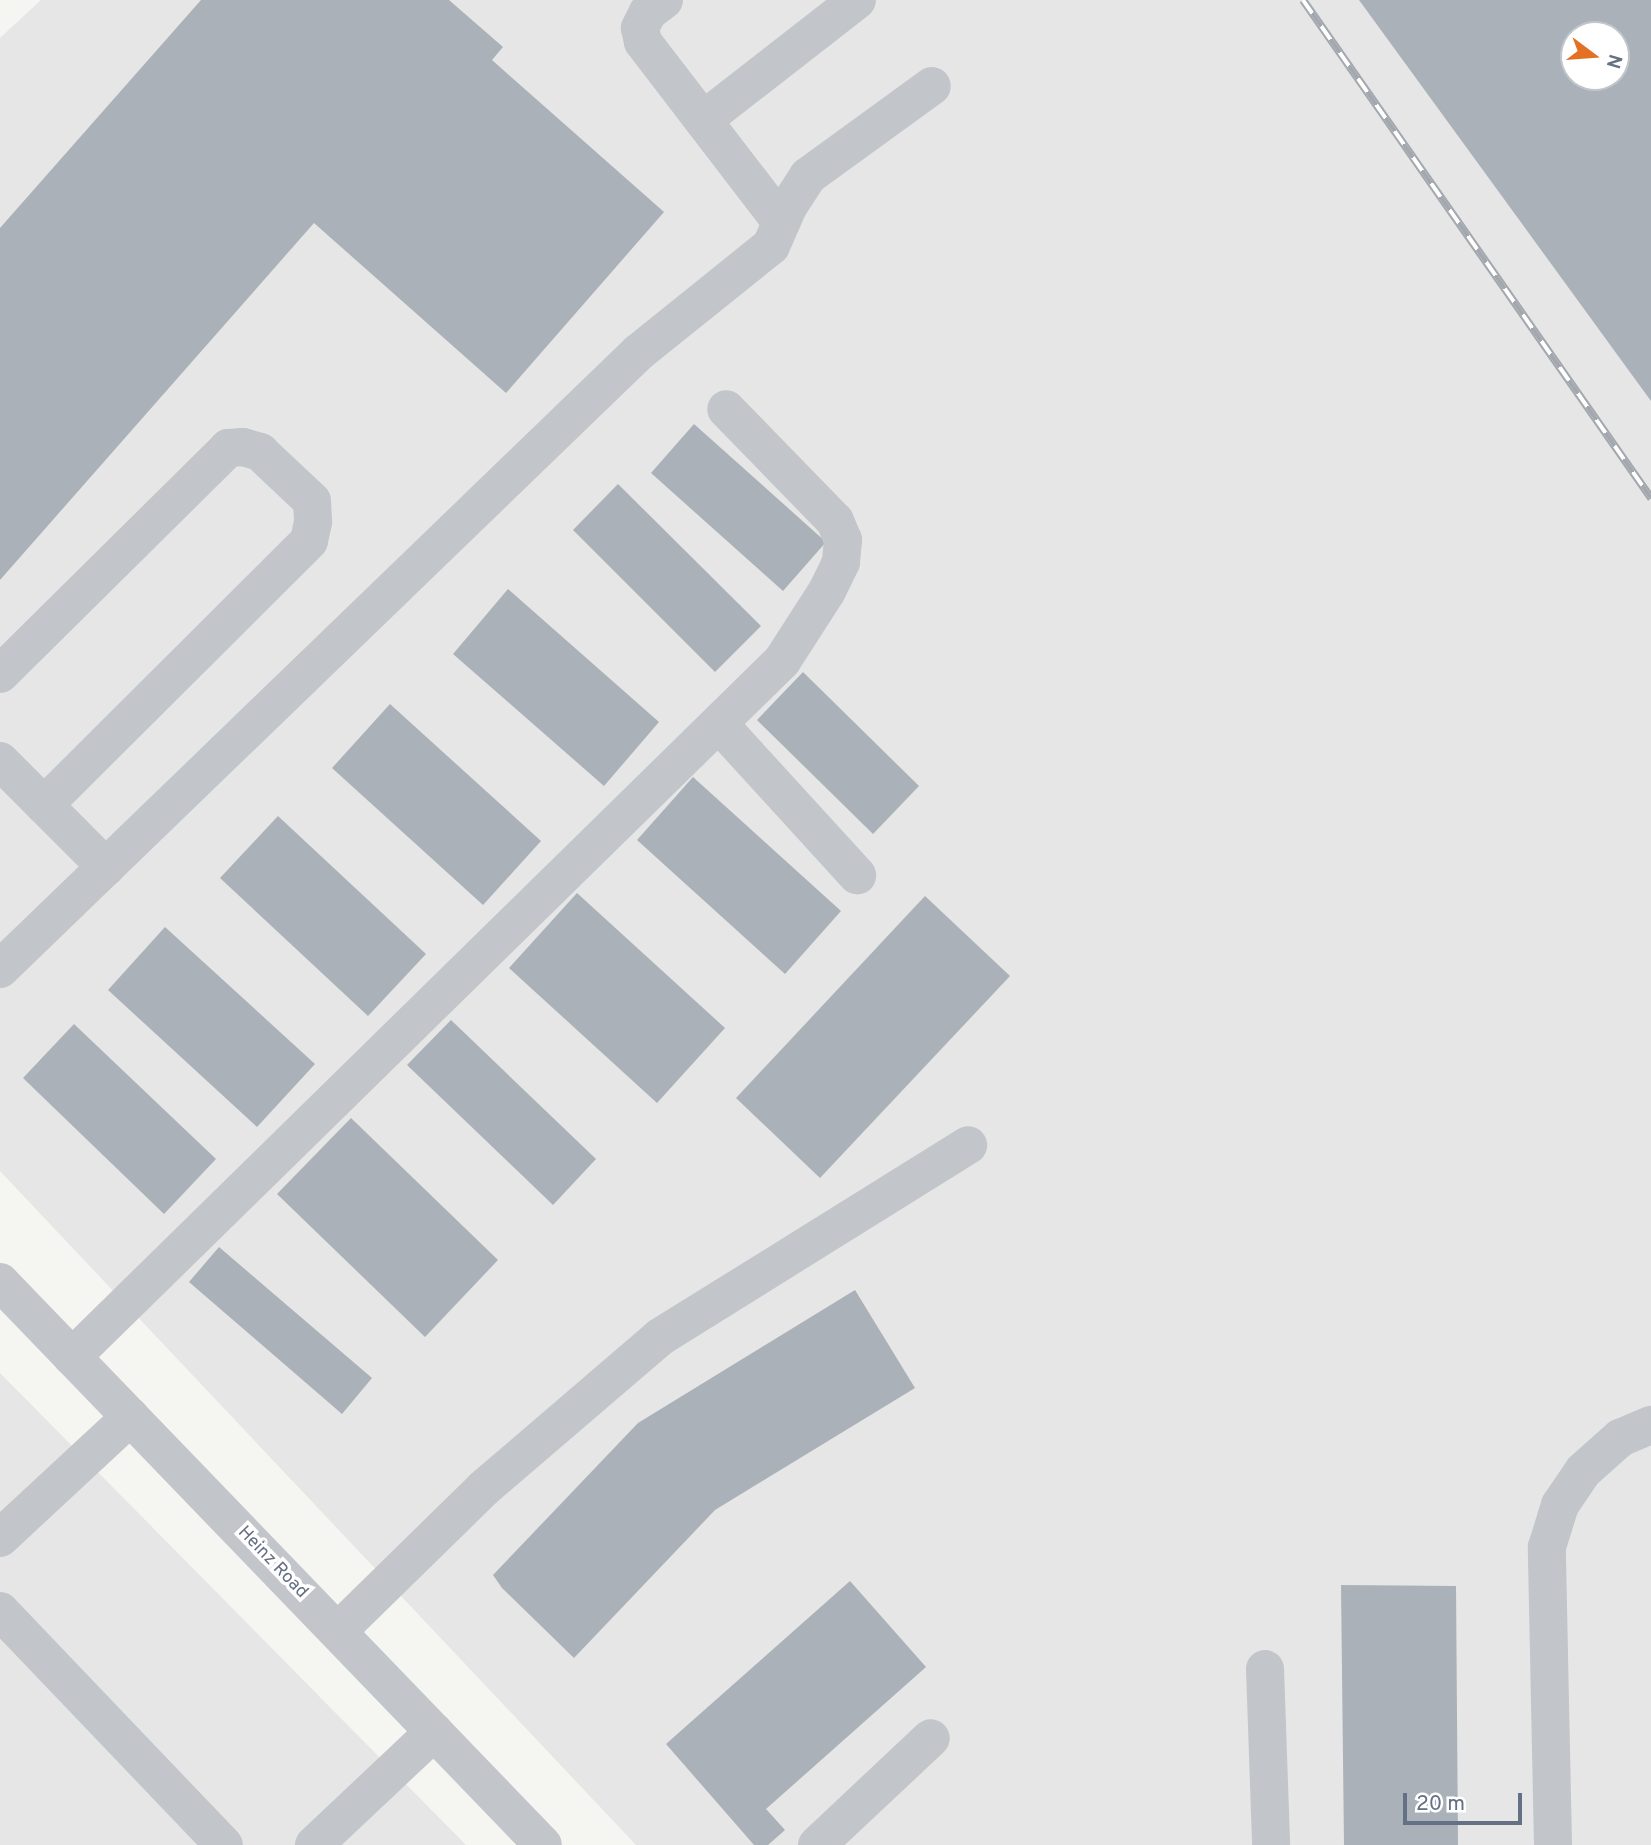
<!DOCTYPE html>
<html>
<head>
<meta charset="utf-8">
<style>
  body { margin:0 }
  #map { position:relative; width:1651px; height:1845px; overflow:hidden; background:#f5f5f1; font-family:Overpass,sans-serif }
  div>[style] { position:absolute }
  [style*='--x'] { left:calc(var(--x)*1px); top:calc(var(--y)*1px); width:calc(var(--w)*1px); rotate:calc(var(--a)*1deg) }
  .built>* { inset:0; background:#e5e6e5 }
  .building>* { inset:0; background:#abb1b8 }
  .minor>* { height:38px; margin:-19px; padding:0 19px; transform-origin:19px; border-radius:19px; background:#c2c5c9 }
  .rail>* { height:8px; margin-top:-4px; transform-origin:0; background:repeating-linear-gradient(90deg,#fff 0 16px,#a3a7ae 0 32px); box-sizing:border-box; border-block:2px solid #a3a7ae }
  span { translate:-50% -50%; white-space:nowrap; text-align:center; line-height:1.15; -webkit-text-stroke:7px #fff; paint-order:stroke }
  .street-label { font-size:18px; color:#647083 }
  .north { position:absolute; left:1560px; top:21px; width:70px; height:70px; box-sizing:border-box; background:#fff; border:2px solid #c1c6cd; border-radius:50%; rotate:106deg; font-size:19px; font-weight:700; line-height:28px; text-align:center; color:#647083 }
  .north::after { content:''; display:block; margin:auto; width:24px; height:32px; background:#e47123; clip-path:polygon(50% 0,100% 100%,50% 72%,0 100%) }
  .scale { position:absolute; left:1403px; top:1793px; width:119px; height:32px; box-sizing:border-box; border:4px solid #647083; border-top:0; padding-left:9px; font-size:21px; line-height:24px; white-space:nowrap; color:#647083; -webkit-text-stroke:5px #fff; paint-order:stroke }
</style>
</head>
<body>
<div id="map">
  <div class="built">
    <i style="clip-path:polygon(evenodd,41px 0,1651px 0,1651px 1845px,636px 1845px,0 1171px,0 38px,41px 0,1574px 35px,1616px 35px,1616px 77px,1574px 77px,1574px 35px)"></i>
    <i style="clip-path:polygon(0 1373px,466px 1845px,0 1845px)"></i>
  </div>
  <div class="building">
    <i style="clip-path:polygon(201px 0,449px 0,503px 47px,492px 60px,664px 212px,506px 393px,314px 223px,0 580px,0 228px)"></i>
    <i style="clip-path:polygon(evenodd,1359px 0,1651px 0,1651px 401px,1359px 0,1574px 35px,1616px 35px,1616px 77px,1574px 77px,1574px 35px)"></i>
    <i style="clip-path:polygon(694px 424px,826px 542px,783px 591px,651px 473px)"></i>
    <i style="clip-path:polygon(618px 484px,761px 626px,715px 672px,573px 530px)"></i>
    <i style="clip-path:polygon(508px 589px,659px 722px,604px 786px,453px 654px)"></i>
    <i style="clip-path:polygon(803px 672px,919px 786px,873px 834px,757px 720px)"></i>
    <i style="clip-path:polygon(390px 704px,541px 841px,483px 905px,332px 768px)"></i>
    <i style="clip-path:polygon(693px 777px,841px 911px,785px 974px,637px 840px)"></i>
    <i style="clip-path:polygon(278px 816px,426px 954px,368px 1016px,220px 878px)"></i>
    <i style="clip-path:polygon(577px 893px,725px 1028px,657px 1103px,509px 968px)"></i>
    <i style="clip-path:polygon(925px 896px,1010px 976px,820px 1178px,736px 1098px)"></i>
    <i style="clip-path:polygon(165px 927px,315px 1064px,257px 1127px,108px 990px)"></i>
    <i style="clip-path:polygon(451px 1020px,596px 1159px,553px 1205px,407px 1065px)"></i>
    <i style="clip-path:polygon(74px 1024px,216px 1159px,164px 1214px,23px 1078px)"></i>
    <i style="clip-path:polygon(351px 1118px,498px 1260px,425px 1337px,277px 1194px)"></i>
    <i style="clip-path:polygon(219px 1247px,372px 1378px,342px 1414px,189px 1282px)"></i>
    <i style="clip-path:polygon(855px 1290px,915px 1388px,715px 1510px,574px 1658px,502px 1588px,493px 1575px,638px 1423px)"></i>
    <i style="clip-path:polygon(850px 1581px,926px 1667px,766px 1809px,785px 1830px,768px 1845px,754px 1845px,666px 1744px)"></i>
    <i style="clip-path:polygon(1341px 1585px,1456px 1586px,1458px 1845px,1344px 1845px)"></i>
  </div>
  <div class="minor">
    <i style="--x:664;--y:0;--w:20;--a:143"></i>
    <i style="--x:648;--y:12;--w:18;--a:117"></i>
    <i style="--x:640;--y:28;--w:14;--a:78"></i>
    <i style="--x:643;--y:42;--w:227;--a:52.5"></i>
    <i style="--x:703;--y:120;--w:195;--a:-37.9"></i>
    <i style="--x:0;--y:674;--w:321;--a:-44.7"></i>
    <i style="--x:228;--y:448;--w:15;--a:-4"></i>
    <i style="--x:243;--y:447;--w:18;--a:16"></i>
    <i style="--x:260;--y:452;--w:71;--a:43.3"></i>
    <i style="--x:312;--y:501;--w:21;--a:87"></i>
    <i style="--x:313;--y:522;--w:19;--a:102"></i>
    <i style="--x:309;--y:541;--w:374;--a:135.1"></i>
    <i style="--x:719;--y:724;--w:205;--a:47.6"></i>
    <i style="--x:0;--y:761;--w:150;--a:45"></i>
    <i style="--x:0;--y:969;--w:888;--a:-44"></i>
    <i style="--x:639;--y:352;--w:169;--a:-38.8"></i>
    <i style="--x:771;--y:246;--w:43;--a:-66.4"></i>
    <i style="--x:788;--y:207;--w:37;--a:-57"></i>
    <i style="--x:808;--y:176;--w:153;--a:-36"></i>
    <i style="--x:0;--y:1282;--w:782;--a:46.04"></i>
    <i style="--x:72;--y:1357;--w:994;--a:-44.43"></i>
    <i style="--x:782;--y:661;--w:83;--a:-57.3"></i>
    <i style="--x:827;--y:591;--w:32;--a:-64"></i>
    <i style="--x:841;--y:562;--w:22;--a:-85"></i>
    <i style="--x:843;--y:540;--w:21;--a:-113"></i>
    <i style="--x:835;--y:521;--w:156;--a:-134.2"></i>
    <i style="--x:0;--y:1538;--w:178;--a:-42.9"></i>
    <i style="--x:0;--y:1611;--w:324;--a:46.3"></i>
    <i style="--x:338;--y:1631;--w:204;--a:-44.4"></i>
    <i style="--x:484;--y:1488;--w:232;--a:-40.6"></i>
    <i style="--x:660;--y:1337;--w:363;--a:-31.9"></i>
    <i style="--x:1265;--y:1669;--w:176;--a:88"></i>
    <i style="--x:314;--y:1845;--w:165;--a:-43.3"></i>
    <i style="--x:817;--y:1845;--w:156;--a:-43.2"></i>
    <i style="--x:1553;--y:1845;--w:298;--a:-91.2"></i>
    <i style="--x:1547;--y:1547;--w:44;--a:-72.8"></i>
    <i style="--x:1560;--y:1505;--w:41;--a:-55.9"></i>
    <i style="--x:1583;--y:1471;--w:50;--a:-41.7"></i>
    <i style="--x:1620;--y:1438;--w:34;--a:-23"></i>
  </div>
  <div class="rail">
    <i style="--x:1303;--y:0;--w:608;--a:55.05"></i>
  </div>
  <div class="street-label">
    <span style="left:272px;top:1563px;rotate:46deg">Heinz Road</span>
  </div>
  <div class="north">N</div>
  <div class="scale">20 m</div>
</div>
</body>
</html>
